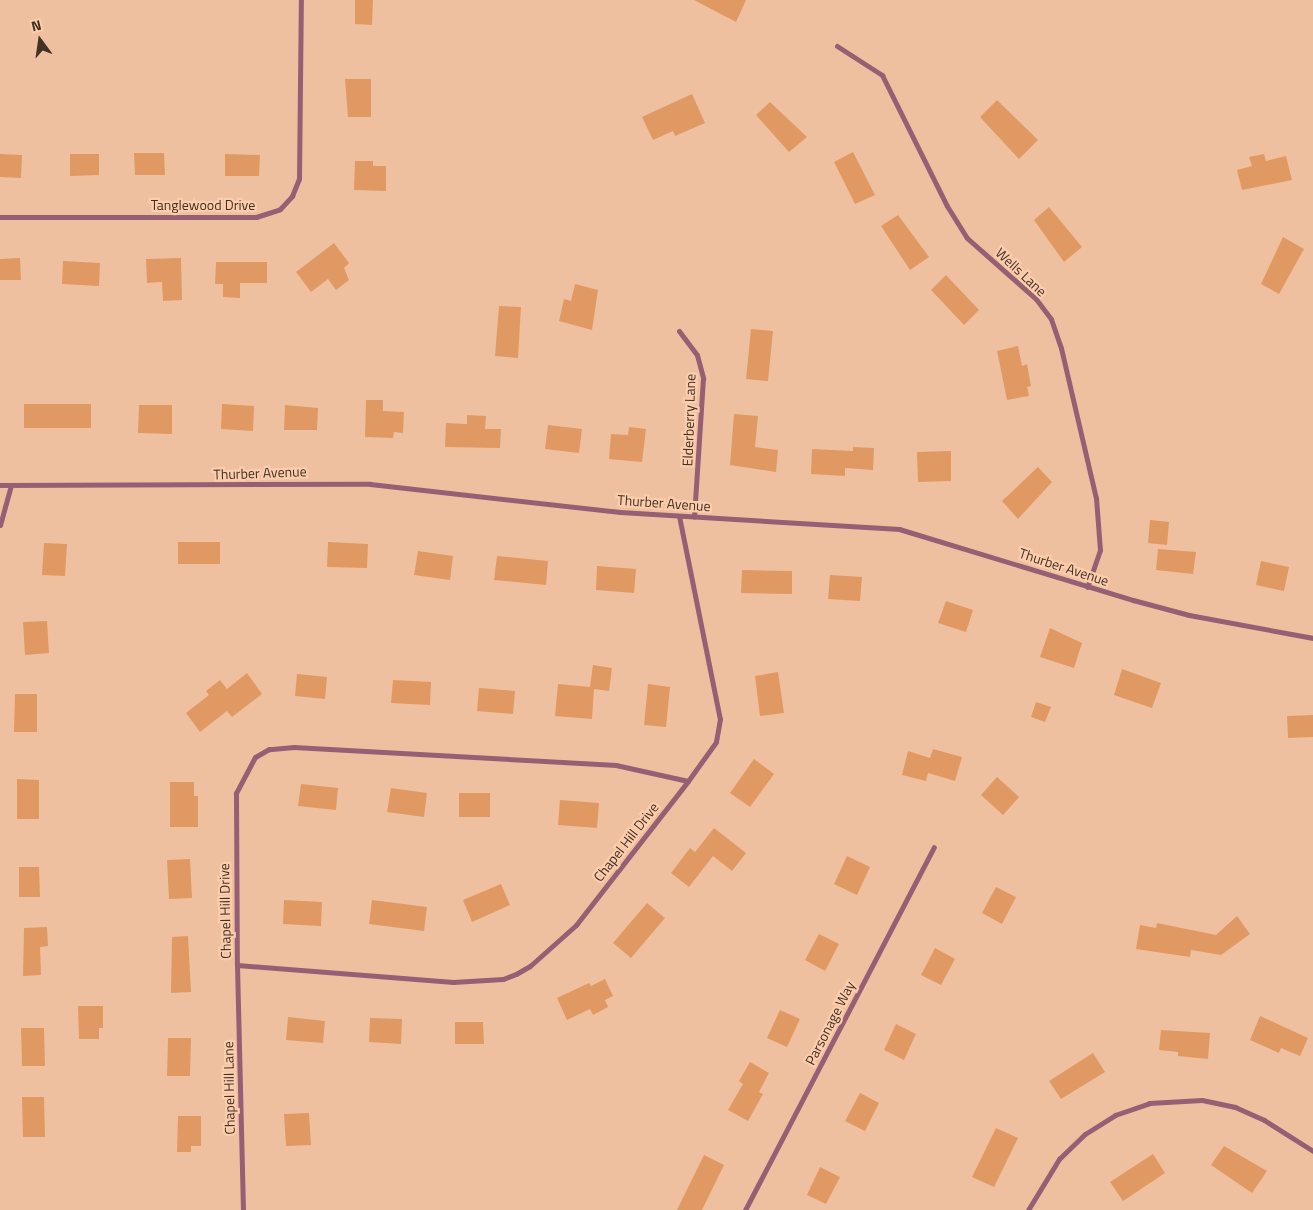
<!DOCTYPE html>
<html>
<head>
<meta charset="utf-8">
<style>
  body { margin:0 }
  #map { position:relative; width:1313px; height:1210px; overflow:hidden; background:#efc09f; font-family:"Titillium Web",sans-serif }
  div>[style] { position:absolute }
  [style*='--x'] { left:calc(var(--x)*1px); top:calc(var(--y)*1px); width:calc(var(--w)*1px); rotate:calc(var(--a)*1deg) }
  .building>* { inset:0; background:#e19963 }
  .street>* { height:5px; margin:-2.5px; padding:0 2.5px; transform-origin:2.5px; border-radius:2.5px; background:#975f73 }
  span { translate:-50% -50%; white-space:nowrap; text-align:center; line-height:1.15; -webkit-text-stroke:4.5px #fccdac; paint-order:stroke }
  .street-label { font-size:14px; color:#433124 }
  .north { position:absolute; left:15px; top:15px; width:50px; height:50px; -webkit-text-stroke:4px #fccdac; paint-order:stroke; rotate:346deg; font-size:14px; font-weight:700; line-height:20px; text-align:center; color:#433124 }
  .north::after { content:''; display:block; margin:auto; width:18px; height:22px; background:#433124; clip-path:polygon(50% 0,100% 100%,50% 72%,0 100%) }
</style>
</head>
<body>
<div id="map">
  <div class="building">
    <i style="clip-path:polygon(355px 0,373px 0,372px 25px,355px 24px)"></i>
    <i style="clip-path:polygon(694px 0,746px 0,736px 22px)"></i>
    <i style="clip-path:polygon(345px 79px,371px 79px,371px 117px,348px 117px)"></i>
    <i style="clip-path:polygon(692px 94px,705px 123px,675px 136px,673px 131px,653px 140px,642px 117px)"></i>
    <i style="clip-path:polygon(997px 100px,1038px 140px,1019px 159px,980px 117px)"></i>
    <i style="clip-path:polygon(770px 102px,807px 137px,789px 152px,756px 115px)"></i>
    <i style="clip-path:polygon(853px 152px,875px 195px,855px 204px,834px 162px)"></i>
    <i style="clip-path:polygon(134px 153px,164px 153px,165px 175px,135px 175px)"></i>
    <i style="clip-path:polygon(0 154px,22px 155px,21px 178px,0 177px)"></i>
    <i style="clip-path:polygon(70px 154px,99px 154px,99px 175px,70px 176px)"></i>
    <i style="clip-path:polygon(225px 154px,260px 155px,259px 176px,225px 176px)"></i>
    <i style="clip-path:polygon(1264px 154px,1266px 161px,1286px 156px,1292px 180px,1242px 190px,1237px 170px,1252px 166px,1249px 157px)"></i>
    <i style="clip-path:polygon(355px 161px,373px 161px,373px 166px,386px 166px,386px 191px,354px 190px)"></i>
    <i style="clip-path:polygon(1049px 207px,1082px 247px,1064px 262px,1034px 220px)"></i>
    <i style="clip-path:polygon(898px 215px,929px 257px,910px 270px,881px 226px)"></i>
    <i style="clip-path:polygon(1283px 237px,1304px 249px,1279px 294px,1261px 284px)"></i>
    <i style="clip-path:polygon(334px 243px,349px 263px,344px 268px,349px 280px,336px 290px,328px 279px,311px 292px,296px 272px)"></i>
    <i style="clip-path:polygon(20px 258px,21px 280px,0 280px,0 259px)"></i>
    <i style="clip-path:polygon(181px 258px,182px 300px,163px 301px,162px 282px,147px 283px,146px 259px)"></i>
    <i style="clip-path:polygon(63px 261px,100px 263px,99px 286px,62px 284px)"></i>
    <i style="clip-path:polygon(216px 262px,267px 262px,267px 283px,240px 283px,240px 298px,223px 297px,223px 284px,215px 284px)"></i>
    <i style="clip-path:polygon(946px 275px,979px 310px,964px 325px,931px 290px)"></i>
    <i style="clip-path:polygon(575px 284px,598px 290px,592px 330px,559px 321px,564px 299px,571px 301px)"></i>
    <i style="clip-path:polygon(499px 306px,521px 307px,518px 358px,495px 356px)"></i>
    <i style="clip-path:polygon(751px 329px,773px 331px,768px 381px,746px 379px)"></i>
    <i style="clip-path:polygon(1018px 346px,1022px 366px,1027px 364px,1031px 386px,1027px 387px,1029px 396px,1007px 400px,997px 351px)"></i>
    <i style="clip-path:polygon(366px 400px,383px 400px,383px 411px,404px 412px,403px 433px,394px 432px,393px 438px,365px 437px)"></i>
    <i style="clip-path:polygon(24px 404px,91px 404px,91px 428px,24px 428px)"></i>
    <i style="clip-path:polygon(222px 404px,254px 406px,253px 431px,221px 429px)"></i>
    <i style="clip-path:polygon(139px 405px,172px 405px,172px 434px,138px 433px)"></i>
    <i style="clip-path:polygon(285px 405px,318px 408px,317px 430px,284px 430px)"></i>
    <i style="clip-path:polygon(734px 414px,758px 416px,755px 447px,778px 450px,776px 472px,730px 465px)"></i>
    <i style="clip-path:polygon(467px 415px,486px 416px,485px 429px,501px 429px,500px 448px,445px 447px,446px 423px,467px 424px)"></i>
    <i style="clip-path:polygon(548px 425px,582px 429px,579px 453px,545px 449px)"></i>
    <i style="clip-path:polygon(629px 427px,646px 429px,642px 462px,609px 459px,611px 434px,628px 435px)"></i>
    <i style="clip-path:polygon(853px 447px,874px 448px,873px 470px,845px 468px,845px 476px,811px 474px,812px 449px,853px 451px)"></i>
    <i style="clip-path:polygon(951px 451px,951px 481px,918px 482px,917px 452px)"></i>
    <i style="clip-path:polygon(1038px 467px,1052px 482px,1018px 519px,1002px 501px)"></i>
    <i style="clip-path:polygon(1150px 520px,1169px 522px,1167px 545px,1148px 543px)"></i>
    <i style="clip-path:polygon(178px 542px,220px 542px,220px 564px,178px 564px)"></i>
    <i style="clip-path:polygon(328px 542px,368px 544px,367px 568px,327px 567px)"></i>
    <i style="clip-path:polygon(44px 543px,67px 544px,65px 576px,42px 575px)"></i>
    <i style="clip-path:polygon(1158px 549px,1196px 552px,1193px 574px,1156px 570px)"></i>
    <i style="clip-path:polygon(418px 551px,453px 556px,450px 580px,414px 575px)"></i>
    <i style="clip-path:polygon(497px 556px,548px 561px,546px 585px,494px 580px)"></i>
    <i style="clip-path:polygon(1261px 561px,1289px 567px,1284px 591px,1256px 585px)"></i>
    <i style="clip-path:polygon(597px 566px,636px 569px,634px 593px,596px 590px)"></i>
    <i style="clip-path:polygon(742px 570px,792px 571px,792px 594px,741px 593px)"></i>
    <i style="clip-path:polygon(830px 575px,862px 577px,860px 601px,828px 599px)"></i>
    <i style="clip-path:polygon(946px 601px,973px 610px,966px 632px,938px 623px)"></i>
    <i style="clip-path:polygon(47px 621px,49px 653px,25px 655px,23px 622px)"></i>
    <i style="clip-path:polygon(1050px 628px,1082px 643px,1074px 668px,1040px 657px)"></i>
    <i style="clip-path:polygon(593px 665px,612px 668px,609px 691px,594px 689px,592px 719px,555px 716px,558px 684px,590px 687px)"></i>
    <i style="clip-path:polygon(1122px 669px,1161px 683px,1152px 708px,1114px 695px)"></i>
    <i style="clip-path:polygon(778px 672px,784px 713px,760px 716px,755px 676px)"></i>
    <i style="clip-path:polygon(247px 673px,262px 694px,232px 717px,227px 711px,200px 732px,186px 713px,209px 695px,206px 691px,220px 680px,227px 689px)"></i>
    <i style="clip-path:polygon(297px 674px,327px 677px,325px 699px,295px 696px)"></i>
    <i style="clip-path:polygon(393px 680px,431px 682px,430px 705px,391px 703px)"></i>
    <i style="clip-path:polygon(648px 684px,670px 687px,666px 727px,644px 725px)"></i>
    <i style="clip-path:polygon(479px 688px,515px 691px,513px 714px,477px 711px)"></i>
    <i style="clip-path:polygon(15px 694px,37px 694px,37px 732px,14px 732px)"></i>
    <i style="clip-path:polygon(1036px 702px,1051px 707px,1045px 722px,1031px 717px)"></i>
    <i style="clip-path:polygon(1313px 715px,1313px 737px,1288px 738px,1287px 716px)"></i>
    <i style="clip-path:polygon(933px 749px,962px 757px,955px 781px,928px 773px,926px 781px,902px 775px,908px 751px,930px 758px)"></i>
    <i style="clip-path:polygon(754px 759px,774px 774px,750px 807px,730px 793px)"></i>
    <i style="clip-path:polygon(997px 777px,1019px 797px,1003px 815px,981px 795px)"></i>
    <i style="clip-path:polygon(17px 779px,39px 780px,39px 819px,17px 819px)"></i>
    <i style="clip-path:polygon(170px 782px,194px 782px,194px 796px,198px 796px,198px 827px,170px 827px)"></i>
    <i style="clip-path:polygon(301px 784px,338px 788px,336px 810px,298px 806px)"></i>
    <i style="clip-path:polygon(391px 788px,427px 793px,424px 817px,387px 812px)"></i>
    <i style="clip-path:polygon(459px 793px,490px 793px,490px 817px,459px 817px)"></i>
    <i style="clip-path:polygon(560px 800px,599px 803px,597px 828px,558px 825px)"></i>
    <i style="clip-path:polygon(714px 828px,746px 853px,732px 871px,713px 856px,689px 887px,671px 873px,690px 848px,695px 852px)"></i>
    <i style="clip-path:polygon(847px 856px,870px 867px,857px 895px,834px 884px)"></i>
    <i style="clip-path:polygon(190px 859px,192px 898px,169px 899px,167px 860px)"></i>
    <i style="clip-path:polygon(19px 867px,39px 867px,40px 897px,19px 897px)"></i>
    <i style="clip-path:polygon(501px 884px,510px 905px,472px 922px,463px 900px)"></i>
    <i style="clip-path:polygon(996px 887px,1016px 897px,1002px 924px,982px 913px)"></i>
    <i style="clip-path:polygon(284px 900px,322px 902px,321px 926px,283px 924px)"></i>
    <i style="clip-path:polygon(372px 900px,427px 907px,424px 931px,369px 924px)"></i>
    <i style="clip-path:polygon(647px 903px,665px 918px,631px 958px,613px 943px)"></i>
    <i style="clip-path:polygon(1237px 916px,1250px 934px,1221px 955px,1191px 950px,1190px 957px,1136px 949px,1140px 925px,1156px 928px,1157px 923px,1216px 935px)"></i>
    <i style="clip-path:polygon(47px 927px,48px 946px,40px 947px,41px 975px,23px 976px,24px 928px)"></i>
    <i style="clip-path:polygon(819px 934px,839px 944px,825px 971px,805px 960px)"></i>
    <i style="clip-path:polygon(188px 936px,191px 992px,171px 993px,172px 937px)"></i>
    <i style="clip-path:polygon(935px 948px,955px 959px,941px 985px,921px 975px)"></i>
    <i style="clip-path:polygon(605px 979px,613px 996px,605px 1000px,608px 1007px,593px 1015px,590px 1009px,567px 1020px,557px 998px,589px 983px,591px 986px)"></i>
    <i style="clip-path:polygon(78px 1006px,103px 1006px,103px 1028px,99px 1028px,99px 1039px,79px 1039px)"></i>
    <i style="clip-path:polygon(780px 1010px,800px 1019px,787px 1047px,767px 1038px)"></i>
    <i style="clip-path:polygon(1260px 1016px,1308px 1038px,1300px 1056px,1281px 1048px,1279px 1053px,1250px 1040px)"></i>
    <i style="clip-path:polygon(288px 1017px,325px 1021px,323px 1043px,286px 1040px)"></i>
    <i style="clip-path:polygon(370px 1018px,402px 1019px,401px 1044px,369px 1042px)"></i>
    <i style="clip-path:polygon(455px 1022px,483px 1022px,484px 1044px,455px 1044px)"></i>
    <i style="clip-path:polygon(896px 1024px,916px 1034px,904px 1060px,884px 1050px)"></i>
    <i style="clip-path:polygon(21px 1028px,44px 1028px,45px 1066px,22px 1066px)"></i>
    <i style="clip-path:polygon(1161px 1030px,1210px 1033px,1208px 1059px,1178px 1056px,1178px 1052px,1159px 1050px)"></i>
    <i style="clip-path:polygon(168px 1038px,191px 1038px,190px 1076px,167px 1076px)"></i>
    <i style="clip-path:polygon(1093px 1053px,1105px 1072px,1061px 1099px,1049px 1081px)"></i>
    <i style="clip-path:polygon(750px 1062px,769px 1073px,759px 1092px,763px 1094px,748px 1121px,728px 1110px,743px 1084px,739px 1081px)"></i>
    <i style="clip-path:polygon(860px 1093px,879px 1103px,865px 1131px,845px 1121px)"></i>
    <i style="clip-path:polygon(22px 1097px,44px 1097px,45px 1137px,23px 1137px)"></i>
    <i style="clip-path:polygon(309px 1113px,311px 1145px,286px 1146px,284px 1114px)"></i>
    <i style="clip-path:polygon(178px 1116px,201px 1116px,201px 1146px,191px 1146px,191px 1152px,177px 1152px)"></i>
    <i style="clip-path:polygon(996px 1128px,1018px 1138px,994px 1187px,972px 1177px)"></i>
    <i style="clip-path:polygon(1224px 1146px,1267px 1171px,1252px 1193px,1211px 1165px)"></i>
    <i style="clip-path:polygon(1153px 1154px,1165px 1173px,1123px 1201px,1110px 1182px)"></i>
    <i style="clip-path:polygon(704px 1155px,724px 1165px,702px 1210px,677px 1210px)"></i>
    <i style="clip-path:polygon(820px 1167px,840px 1177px,826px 1204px,807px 1195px)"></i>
  </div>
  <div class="street">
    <i style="--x:837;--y:46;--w:54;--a:32.8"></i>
    <i style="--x:882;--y:75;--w:146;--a:63.6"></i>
    <i style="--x:947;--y:206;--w:38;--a:58"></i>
    <i style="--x:967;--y:238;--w:92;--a:41.5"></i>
    <i style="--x:1036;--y:299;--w:25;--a:53"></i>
    <i style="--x:1051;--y:319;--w:31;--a:71"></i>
    <i style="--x:1061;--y:348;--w:154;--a:76.9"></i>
    <i style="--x:1096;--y:498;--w:52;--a:85.6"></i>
    <i style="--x:1100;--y:550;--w:39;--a:109"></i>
    <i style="--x:0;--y:217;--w:256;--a:0"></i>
    <i style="--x:256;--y:217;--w:25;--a:-18"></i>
    <i style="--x:280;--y:209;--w:18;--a:-47"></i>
    <i style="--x:292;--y:196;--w:18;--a:-68"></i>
    <i style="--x:299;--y:179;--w:179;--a:-89.4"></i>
    <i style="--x:679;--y:331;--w:30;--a:53"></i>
    <i style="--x:697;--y:355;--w:24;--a:75"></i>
    <i style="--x:703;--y:378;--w:139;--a:93.7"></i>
    <i style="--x:0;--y:485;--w:370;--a:-0.2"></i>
    <i style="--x:370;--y:484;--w:252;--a:6.4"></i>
    <i style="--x:620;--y:512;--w:280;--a:3.5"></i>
    <i style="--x:899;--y:529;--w:245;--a:16.9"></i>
    <i style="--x:1133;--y:600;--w:58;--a:15"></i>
    <i style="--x:1189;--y:615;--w:126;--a:10.5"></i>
    <i style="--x:679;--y:516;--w:207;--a:78.6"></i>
    <i style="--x:720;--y:719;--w:23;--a:100"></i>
    <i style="--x:716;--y:742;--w:48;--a:125.7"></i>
    <i style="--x:688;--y:781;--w:74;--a:-167.5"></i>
    <i style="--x:616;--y:765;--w:323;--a:-176.8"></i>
    <i style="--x:294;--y:747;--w:25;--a:175"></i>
    <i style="--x:269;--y:749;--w:16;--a:150"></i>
    <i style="--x:255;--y:757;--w:41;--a:117.8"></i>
    <i style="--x:236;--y:793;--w:172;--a:89.7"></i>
    <i style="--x:237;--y:965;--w:217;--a:4.5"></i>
    <i style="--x:453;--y:982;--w:50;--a:-3.4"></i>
    <i style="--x:503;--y:979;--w:14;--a:-21"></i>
    <i style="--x:516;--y:974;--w:16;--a:-30"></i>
    <i style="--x:530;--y:966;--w:62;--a:-41.7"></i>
    <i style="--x:576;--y:925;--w:182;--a:-52.1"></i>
    <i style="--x:0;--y:525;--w:41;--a:-74.6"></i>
    <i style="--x:237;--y:965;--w:245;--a:88.6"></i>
    <i style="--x:745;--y:1210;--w:409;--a:-62.5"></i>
    <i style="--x:1028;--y:1210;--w:60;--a:-58.7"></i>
    <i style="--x:1059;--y:1159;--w:36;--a:-44"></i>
    <i style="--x:1085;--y:1134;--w:36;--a:-32"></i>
    <i style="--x:1115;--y:1115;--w:36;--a:-19"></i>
    <i style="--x:1149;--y:1103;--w:53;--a:-3.2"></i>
    <i style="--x:1202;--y:1100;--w:34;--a:12"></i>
    <i style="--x:1235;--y:1107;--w:32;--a:24"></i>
    <i style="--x:1264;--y:1120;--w:58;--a:32.3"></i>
  </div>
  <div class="street-label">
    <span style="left:203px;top:205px">Tanglewood Drive</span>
    <span style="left:1021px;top:272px;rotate:43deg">Wells Lane</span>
    <span style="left:689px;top:420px;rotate:-88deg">Elderberry Lane</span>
    <span style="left:260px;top:473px;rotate:-2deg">Thurber Avenue</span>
    <span style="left:664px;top:503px;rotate:4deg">Thurber Avenue</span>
    <span style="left:1064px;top:567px;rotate:18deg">Thurber Avenue</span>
    <span style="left:626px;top:842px;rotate:-52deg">Chapel Hill Drive</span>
    <span style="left:225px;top:911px;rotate:-91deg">Chapel Hill Drive</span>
    <span style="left:830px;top:1023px;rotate:-63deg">Parsonage Way</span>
    <span style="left:229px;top:1088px;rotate:-91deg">Chapel Hill Lane</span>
  </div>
  <div class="north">N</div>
</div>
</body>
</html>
